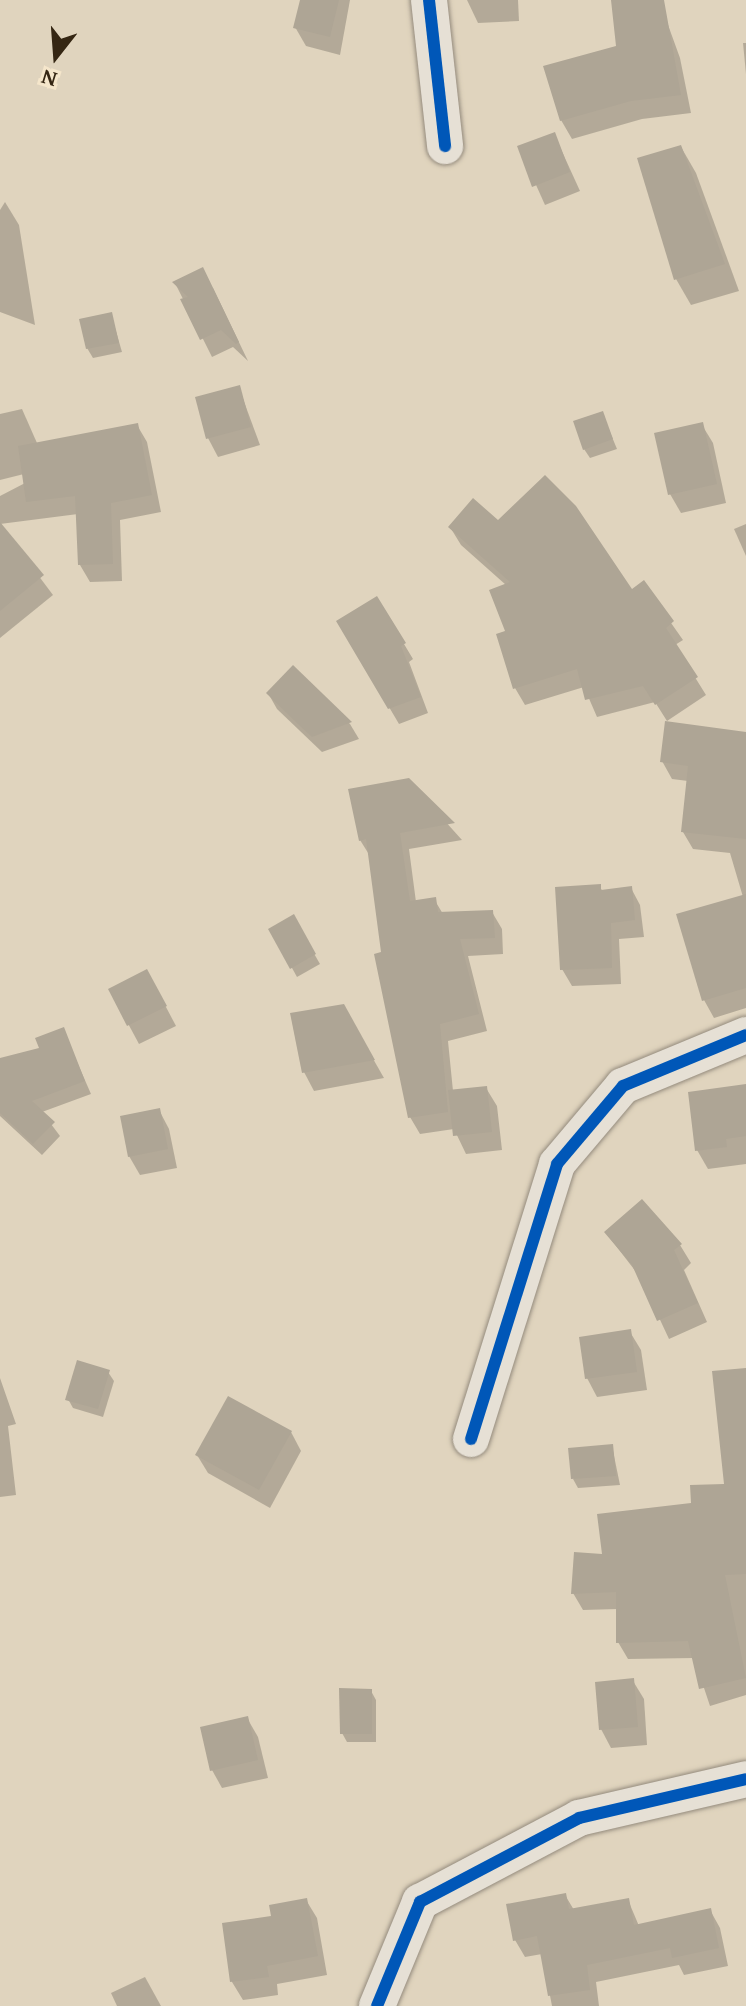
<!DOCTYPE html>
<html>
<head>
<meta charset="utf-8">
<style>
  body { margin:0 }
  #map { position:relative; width:746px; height:2006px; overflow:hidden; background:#e0d4be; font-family:"Gentium Book Plus",serif }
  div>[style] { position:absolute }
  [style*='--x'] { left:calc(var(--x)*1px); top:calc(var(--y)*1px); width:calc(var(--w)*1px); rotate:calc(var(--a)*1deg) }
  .shadow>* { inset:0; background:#0003 }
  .building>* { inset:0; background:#aea595 }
  .roads { filter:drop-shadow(0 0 2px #948b7d) drop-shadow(0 0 2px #948b7d) }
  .minor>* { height:36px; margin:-18px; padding:0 18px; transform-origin:18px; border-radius:18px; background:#e6e0d5 }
  .cycleway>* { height:12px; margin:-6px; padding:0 6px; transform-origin:6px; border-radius:6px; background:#0057b8 }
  span { translate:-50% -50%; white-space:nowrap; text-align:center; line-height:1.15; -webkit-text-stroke:7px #f5e6cb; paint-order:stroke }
  .north { position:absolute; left:16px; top:16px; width:80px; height:80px; -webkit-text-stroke:6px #f5e6cb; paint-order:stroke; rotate:197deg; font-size:22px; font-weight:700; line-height:32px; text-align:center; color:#352613 }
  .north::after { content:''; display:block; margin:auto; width:28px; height:36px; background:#352613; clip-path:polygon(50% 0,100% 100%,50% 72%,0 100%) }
</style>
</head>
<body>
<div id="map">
  <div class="shadow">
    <i style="clip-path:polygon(302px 0,350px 0,340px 55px,306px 46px,295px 27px)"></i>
    <i style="clip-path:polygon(467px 0,518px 0,519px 21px,478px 23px)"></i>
    <i style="clip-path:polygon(613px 0,659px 0,680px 58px,691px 113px,642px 119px,572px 139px,561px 120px,618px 47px)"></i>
    <i style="clip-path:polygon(743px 43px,746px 43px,746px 74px)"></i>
    <i style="clip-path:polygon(554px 134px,580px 191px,545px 205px,519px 147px)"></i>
    <i style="clip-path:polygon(681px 147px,696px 173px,739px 291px,691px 305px,676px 279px)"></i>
    <i style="clip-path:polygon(5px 202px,19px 225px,35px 325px,0 312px,0 210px)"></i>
    <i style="clip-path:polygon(175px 283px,213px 288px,248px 361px,233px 347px,212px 357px)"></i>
    <i style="clip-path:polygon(111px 314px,122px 352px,93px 358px,87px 348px)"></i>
    <i style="clip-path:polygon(239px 388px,260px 445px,218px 457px,208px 438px)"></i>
    <i style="clip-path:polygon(22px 409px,48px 468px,0 480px,0 414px)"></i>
    <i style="clip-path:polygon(602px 413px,617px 449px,590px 458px,584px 449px)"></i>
    <i style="clip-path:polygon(137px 425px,147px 442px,161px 512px,120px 520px,122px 581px,90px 582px,80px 565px,78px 514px,0 524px,0 496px)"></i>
    <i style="clip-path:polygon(702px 425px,713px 443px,726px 503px,681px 513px,670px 494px)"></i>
    <i style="clip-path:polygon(498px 523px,632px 592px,643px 583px,683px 640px,675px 645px,706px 695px,667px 721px,655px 702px,597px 717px,584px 687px,525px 705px,515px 688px,506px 585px,461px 545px,450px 527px)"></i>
    <i style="clip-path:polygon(746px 524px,746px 556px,734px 529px)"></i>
    <i style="clip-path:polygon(8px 535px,53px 595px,0 638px,0 542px)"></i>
    <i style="clip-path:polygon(377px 599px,413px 659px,409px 662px,428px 713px,399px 724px,339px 622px)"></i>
    <i style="clip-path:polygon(293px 668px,350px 724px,359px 739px,322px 752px,277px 709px,268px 693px)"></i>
    <i style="clip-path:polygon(746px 734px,746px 1008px,714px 1018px,704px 1000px,743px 897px,730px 853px,693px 849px,683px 832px,688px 781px,672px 779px,662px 761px)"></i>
    <i style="clip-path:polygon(408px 780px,462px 840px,409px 849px,416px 902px,434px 899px,443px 914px,492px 912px,502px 929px,503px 954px,468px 956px,487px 1031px,448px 1041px,453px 1091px,486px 1088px,497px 1106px,502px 1150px,466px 1154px,454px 1129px,420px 1134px,410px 1117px,370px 856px,360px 840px)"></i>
    <i style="clip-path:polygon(600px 887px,603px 892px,631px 888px,640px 905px,644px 937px,619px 939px,621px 984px,572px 986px,562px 969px)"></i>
    <i style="clip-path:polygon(293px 917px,320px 964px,297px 977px,271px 930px)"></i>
    <i style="clip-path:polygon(110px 990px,157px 990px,176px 1026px,139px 1044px)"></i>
    <i style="clip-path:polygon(343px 1006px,384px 1078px,314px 1091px,304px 1072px)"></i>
    <i style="clip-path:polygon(63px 1030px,91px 1094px,42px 1112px,60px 1136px,42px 1155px,0 1116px,0 1061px,42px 1049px)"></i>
    <i style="clip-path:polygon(746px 1085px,746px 1164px,708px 1169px,697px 1150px)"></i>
    <i style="clip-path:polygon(159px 1110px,169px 1129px,177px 1168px,140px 1175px,129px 1156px)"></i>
    <i style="clip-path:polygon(606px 1233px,680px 1245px,691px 1263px,684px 1270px,707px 1322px,669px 1339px,640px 1277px)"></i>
    <i style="clip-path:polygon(630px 1332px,641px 1350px,647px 1390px,597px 1397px,587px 1378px)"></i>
    <i style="clip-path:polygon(746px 1370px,746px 1695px,710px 1706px,694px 1658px,628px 1659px,618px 1642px,618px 1609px,583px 1610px,573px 1593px,604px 1556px,727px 1486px)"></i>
    <i style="clip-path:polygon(108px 1372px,114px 1381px,103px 1417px,73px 1408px,68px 1399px)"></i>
    <i style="clip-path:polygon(0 1378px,16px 1424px,8px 1426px,16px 1495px,0 1497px)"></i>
    <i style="clip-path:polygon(291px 1432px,301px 1451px,270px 1508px,208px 1473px,197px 1455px)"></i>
    <i style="clip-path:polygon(612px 1446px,620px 1485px,578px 1488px,573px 1479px)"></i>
    <i style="clip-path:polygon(633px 1681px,644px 1699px,647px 1745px,611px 1748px,601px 1729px)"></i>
    <i style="clip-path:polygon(371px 1691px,376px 1700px,376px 1742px,347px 1742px,342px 1733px)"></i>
    <i style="clip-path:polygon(247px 1718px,258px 1737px,268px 1778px,222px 1788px,212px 1770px)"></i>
    <i style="clip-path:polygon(565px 1895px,574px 1910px,628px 1900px,639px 1926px,710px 1910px,720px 1928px,728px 1966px,684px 1975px,679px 1965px,596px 1982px,599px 2006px,552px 2006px,542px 1954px,525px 1957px,515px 1940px)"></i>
    <i style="clip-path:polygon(306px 1900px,317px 1918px,327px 1975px,277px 1984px,278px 1995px,243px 2000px,232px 1982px,224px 1925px,274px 1918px)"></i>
    <i style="clip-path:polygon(145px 1977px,161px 2006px,117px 2006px,111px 1993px)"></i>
  </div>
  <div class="building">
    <i style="clip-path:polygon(300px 0,339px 0,330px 37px,293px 28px)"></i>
    <i style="clip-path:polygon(611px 0,664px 0,681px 95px,631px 101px,560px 121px,543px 66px,616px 46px)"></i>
    <i style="clip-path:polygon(555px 132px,570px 172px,532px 187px,517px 146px)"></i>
    <i style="clip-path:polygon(681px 145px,725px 264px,674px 280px,637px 158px)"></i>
    <i style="clip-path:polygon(203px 267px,239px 342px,236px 344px,221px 330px,200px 340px,180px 299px,188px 297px,172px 282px)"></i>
    <i style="clip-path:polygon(112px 312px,119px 343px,86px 349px,79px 319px)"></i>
    <i style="clip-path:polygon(240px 385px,251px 427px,206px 439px,195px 397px)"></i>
    <i style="clip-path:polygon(603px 411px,613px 439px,583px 450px,573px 421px)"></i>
    <i style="clip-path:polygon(703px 422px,717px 484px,668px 495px,654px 433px)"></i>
    <i style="clip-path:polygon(138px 423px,152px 495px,111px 503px,113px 564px,78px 565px,75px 496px,26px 502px,18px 446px)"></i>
    <i style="clip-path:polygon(545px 475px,576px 506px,632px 589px,644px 580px,674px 621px,666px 628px,698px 677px,655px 705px,643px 686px,585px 700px,577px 669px,513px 689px,496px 634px,505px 631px,489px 590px,510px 582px,448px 527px,473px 498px,498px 520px)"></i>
    <i style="clip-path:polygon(0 522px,44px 575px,0 611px)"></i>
    <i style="clip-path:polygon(377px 596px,406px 643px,401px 646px,421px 697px,388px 709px,336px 621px)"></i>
    <i style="clip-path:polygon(293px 665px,352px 722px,312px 737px,300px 726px,266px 693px)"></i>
    <i style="clip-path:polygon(665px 721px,746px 732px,746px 839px,681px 832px,688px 766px,660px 762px)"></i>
    <i style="clip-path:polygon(409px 778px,455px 823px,400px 833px,410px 901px,436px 897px,438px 912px,493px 910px,495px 938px,460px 939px,479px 1014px,440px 1024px,448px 1112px,408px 1118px,374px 954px,381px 952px,366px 839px,359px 841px,348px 789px)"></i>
    <i style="clip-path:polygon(601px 884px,601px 890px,632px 886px,635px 920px,611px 923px,612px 968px,560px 970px,555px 887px)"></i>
    <i style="clip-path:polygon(746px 894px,746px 988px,702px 1001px,676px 914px)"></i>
    <i style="clip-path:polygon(294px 914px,316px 954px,290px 969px,268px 929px)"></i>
    <i style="clip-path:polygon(147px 969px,167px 1006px,127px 1026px,108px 989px)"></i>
    <i style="clip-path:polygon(344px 1004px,375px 1060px,302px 1073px,290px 1013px)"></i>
    <i style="clip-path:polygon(64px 1027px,85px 1081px,32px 1101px,55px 1122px,33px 1144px,0 1113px,0 1058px,39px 1048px,35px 1038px)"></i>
    <i style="clip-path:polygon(746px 1084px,746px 1136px,726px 1139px,727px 1147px,695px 1151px,688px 1092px)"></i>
    <i style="clip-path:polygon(487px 1086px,492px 1132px,453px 1136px,448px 1090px)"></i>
    <i style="clip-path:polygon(160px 1108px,168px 1149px,128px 1157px,120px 1116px)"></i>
    <i style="clip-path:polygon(642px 1199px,682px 1244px,674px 1250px,698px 1303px,657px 1321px,632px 1265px,604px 1232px)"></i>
    <i style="clip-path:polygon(631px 1329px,637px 1372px,585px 1379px,579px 1337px)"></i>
    <i style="clip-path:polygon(77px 1360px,110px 1370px,98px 1409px,65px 1400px)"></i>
    <i style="clip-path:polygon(746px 1368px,746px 1574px,725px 1575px,746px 1678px,699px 1689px,688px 1641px,616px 1643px,616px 1592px,571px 1594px,574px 1552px,602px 1554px,597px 1514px,691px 1503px,690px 1485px,724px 1484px,712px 1371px)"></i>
    <i style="clip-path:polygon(228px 1396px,292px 1431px,259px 1490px,195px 1455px)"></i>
    <i style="clip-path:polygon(613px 1444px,616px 1476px,571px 1479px,568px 1448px)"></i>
    <i style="clip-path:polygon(634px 1678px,638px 1727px,599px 1730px,595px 1682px)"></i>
    <i style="clip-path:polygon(339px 1688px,372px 1689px,372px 1734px,340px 1734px)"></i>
    <i style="clip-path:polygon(248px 1716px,258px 1760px,210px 1771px,200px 1727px)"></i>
    <i style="clip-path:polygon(566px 1893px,569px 1909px,629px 1898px,634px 1925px,711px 1908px,719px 1948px,672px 1958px,670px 1948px,587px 1965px,590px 1990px,548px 1996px,537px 1936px,513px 1941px,506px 1904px)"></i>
    <i style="clip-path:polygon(307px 1898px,318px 1956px,267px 1966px,269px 1977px,230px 1982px,222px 1923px,271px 1916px,269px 1905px)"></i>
  </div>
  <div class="roads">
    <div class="minor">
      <i style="--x:429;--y:0;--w:147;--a:83.7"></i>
      <i style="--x:471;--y:1439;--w:288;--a:-72.6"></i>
      <i style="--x:557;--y:1164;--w:102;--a:-49.8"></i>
      <i style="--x:623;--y:1086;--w:133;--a:-22.5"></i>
      <i style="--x:377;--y:2006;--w:113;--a:-67.5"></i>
      <i style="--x:420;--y:1902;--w:180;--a:-27.8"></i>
      <i style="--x:579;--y:1818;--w:171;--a:-13.1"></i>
    </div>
  </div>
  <div class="cycleway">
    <i style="--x:429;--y:0;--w:147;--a:83.7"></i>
    <i style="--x:471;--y:1439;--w:288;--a:-72.6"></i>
    <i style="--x:557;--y:1164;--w:102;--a:-49.8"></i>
    <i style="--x:623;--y:1086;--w:133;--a:-22.5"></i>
    <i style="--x:377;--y:2006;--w:113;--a:-67.5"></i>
    <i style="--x:420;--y:1902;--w:180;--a:-27.8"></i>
    <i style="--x:579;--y:1818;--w:171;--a:-13.1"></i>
  </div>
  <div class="north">N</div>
</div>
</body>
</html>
